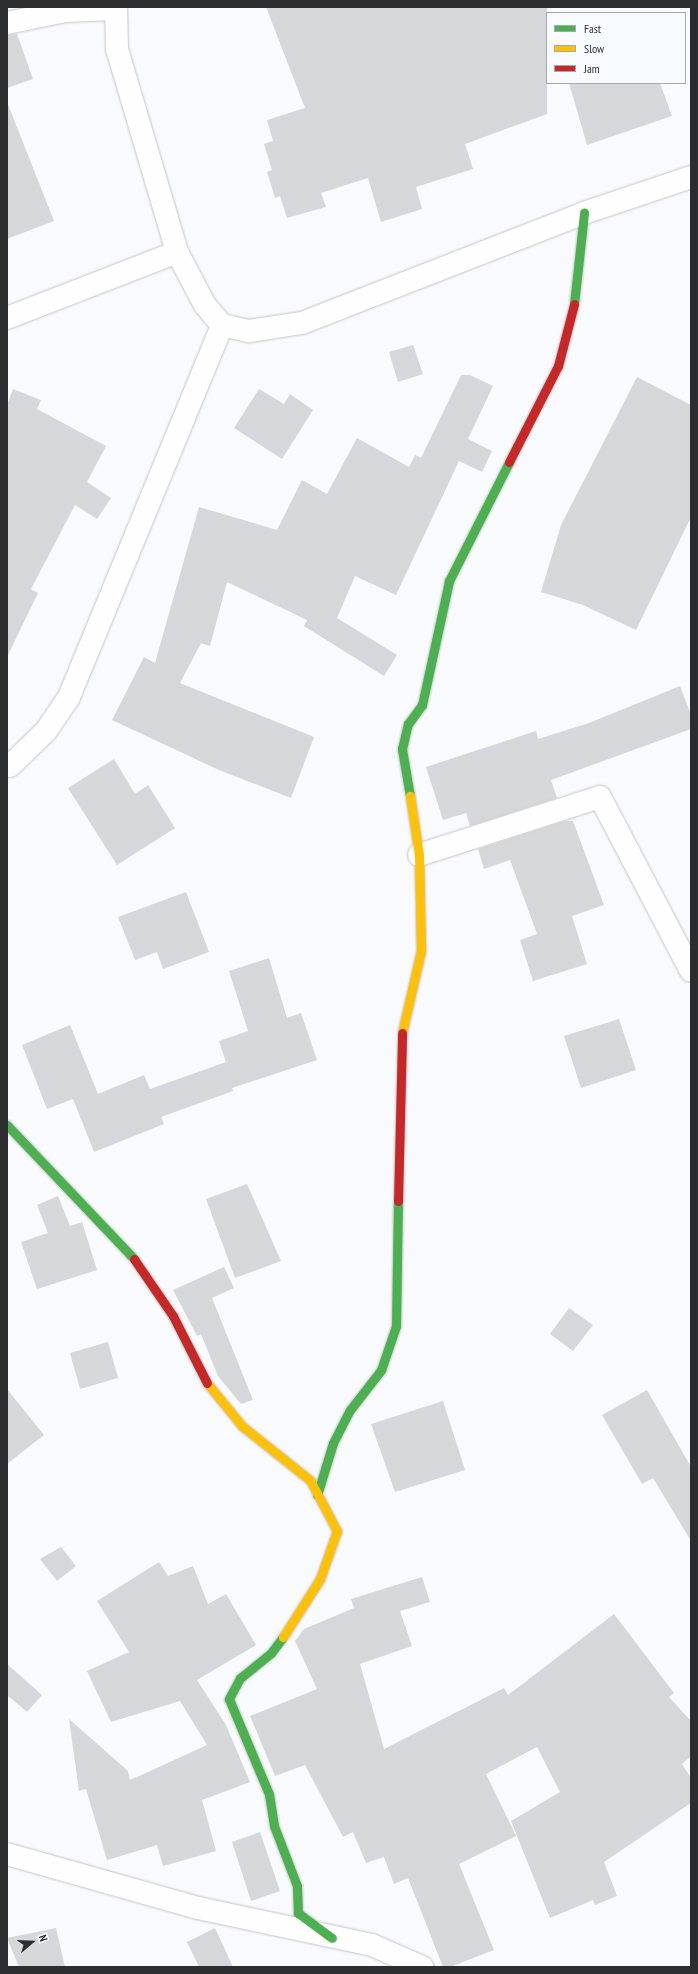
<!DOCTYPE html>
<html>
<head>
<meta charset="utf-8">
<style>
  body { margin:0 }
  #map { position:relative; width:698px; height:1974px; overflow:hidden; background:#f8fafd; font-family:"PT Sans Narrow",sans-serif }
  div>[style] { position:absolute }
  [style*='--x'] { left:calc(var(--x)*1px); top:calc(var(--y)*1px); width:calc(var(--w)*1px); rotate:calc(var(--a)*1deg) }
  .building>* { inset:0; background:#d5d7d9 }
  .roads { filter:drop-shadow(0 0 1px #c3c4c7) drop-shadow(0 0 1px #c3c4c7) }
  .street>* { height:22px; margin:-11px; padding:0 11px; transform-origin:11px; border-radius:11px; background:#fefeff }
  .fast>* { height:9px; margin:-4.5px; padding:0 4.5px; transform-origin:4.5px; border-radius:4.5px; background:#4caf50 }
  .slow>* { height:9px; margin:-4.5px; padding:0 4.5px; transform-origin:4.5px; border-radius:4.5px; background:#ffc107 }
  .jam>* { height:9px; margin:-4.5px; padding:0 4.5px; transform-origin:4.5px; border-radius:4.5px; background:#c62828 }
  span { translate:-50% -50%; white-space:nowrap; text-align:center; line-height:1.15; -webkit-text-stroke:3px #f7fafe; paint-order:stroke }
  .frame { position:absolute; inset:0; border:8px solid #2c2d2e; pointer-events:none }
  .legend { position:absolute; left:546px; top:12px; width:140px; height:72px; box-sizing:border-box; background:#f7fafe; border:1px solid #a6a8ab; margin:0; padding:5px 7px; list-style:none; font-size:12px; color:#2c2d2e }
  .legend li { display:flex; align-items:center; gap:8px; height:20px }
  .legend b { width:20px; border:1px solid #a6a8ab }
  .north { position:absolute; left:12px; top:1922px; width:40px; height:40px; -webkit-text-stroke:3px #f7fafe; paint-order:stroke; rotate:71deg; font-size:11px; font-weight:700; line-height:16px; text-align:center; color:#2c2d2e }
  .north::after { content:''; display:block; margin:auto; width:14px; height:18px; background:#2c2d2e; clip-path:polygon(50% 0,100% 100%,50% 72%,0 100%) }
</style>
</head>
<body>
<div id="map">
  <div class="building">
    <i style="clip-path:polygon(266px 7px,547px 7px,547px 114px,465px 144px,473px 169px,416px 187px,422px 209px,381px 222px,368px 178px,321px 193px,326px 207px,287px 218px,280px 196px,275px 198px,267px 172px,272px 170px,264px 144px,273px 141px,267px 120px,305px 108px)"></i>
    <i style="clip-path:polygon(17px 34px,33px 79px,7px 88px,7px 35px)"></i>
    <i style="clip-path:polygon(569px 83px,660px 83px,672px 116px,587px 145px)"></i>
    <i style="clip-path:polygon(7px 102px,54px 221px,7px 239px)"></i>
    <i style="clip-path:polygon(413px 345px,423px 374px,398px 382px,389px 352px)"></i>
    <i style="clip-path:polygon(461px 375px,470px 375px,493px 386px,468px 439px,492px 451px,482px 472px,459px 461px,396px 595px,355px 576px,337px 618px,397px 655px,384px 676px,304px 626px,307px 620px,227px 582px,210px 646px,201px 643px,180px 683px,314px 737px,291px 798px,219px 770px,112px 720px,144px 657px,155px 663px,199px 507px,277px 530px,302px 480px,327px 494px,357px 438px,409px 467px,415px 455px,421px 458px)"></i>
    <i style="clip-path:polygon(637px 377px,691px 405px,691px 517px,636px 630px,583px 605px,541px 592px,561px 525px)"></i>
    <i style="clip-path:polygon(13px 389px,41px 400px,37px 409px,106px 446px,87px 482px,111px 498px,97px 519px,75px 505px,31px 589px,38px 593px,7px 657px,7px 405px)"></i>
    <i style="clip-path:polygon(259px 389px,284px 404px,290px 394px,313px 410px,282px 459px,234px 428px)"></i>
    <i style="clip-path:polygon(680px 686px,691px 715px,691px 729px,551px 780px,557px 798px,470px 826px,466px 813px,443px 820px,426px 767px,536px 731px,538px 739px,589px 723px)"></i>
    <i style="clip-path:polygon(114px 759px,135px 794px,148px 785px,175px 828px,117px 865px,68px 788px)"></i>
    <i style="clip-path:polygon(565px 821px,573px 821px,604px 905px,572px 916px,587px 964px,533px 981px,520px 940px,537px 934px,510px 860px,484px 869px,478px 849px)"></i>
    <i style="clip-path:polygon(186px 892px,209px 952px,163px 969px,157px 952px,135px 960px,118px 917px)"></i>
    <i style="clip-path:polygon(269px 958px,287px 1018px,301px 1013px,317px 1060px,232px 1088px,233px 1091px,161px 1117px,164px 1124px,94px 1152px,73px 1099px,47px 1109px,22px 1045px,70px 1025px,98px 1094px,144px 1075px,150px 1089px,226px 1062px,219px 1041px,248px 1031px,229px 971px)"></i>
    <i style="clip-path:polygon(619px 1019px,636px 1070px,581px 1088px,564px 1036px)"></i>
    <i style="clip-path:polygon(247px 1184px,281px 1261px,235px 1278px,206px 1199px)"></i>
    <i style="clip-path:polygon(58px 1196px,70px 1226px,82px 1222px,97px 1270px,37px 1289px,21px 1242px,48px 1233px,37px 1205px)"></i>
    <i style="clip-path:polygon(224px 1267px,234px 1288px,212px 1298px,253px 1400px,241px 1404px,218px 1376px,201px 1334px,197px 1336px,173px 1290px)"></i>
    <i style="clip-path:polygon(569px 1308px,593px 1325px,573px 1351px,550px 1334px)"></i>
    <i style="clip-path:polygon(108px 1342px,118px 1378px,80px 1389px,70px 1353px)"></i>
    <i style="clip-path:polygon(7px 1389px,44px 1435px,7px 1464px)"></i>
    <i style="clip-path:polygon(647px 1390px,691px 1467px,691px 1541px,653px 1478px,642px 1484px,602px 1415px)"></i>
    <i style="clip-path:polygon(443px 1401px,465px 1470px,395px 1492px,371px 1424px)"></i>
    <i style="clip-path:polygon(61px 1547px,76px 1566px,57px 1581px,40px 1559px)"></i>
    <i style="clip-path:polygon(159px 1562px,168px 1576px,193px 1566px,208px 1604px,226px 1594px,256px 1645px,197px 1680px,226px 1725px,250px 1782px,202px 1800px,216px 1851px,163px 1866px,157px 1845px,107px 1860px,86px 1789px,79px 1791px,69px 1719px,128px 1771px,130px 1780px,136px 1777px,139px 1780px,137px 1777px,207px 1745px,180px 1701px,111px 1722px,87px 1671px,129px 1652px,97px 1601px)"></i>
    <i style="clip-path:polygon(422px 1577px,430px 1602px,400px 1611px,412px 1646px,360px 1664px,384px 1749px,504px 1688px,508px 1695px,614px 1614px,674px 1693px,669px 1697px,691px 1721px,691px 1756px,682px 1764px,691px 1778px,691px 1803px,604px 1862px,617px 1896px,595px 1905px,593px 1900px,550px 1918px,511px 1821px,560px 1792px,537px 1747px,486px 1774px,516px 1836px,459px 1864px,494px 1950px,450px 1967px,443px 1967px,408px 1878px,394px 1884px,384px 1857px,366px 1863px,353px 1832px,343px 1837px,305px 1765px,275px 1776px,250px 1716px,317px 1689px,295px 1641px,304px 1629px,354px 1608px,351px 1599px)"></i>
    <i style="clip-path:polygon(7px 1664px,42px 1695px,27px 1712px,7px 1695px)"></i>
    <i style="clip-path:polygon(260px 1832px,280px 1891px,251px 1901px,232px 1842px)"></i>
    <i style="clip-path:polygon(56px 1928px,65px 1967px,19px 1967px,7px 1938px)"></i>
    <i style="clip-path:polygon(215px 1928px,233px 1967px,199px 1967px,187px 1942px)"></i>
  </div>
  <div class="roads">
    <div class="street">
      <i style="--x:116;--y:7;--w:42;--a:88.6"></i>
      <i style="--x:117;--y:49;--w:212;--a:73.5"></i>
      <i style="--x:177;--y:252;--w:60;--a:62.2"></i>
      <i style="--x:205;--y:305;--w:26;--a:50"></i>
      <i style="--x:222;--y:325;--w:28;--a:13"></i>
      <i style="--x:249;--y:331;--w:54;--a:-8.6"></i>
      <i style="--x:302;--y:323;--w:303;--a:-21.3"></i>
      <i style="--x:584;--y:213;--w:113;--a:-18.6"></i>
      <i style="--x:7;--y:23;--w:60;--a:-11.5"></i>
      <i style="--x:66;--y:11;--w:49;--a:-2.3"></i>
      <i style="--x:7;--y:318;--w:182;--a:-21.2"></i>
      <i style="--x:10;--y:766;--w:50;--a:-44.2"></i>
      <i style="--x:46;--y:731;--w:41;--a:-55.9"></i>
      <i style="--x:69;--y:697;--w:402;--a:-67.6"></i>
      <i style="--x:419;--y:855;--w:190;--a:-17.8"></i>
      <i style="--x:600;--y:797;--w:196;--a:62.4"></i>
      <i style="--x:7;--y:1854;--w:198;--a:15.8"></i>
      <i style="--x:198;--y:1908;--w:178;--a:12"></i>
      <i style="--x:372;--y:1945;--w:55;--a:23.7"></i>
    </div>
    <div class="fast">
      <i style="--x:574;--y:304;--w:92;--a:-83.7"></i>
      <i style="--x:410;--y:796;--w:48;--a:-99.7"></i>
      <i style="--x:402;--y:749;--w:26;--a:-77"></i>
      <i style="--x:408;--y:724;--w:24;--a:-54"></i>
      <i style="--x:422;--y:705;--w:127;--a:-77.7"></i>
      <i style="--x:449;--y:581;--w:133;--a:-63.2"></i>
      <i style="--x:7;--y:1125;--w:185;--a:46.5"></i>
      <i style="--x:317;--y:1495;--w:54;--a:-72.9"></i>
      <i style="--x:333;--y:1443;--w:37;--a:-63"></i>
      <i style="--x:350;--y:1410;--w:51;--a:-52.2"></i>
      <i style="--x:381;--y:1370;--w:46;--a:-71.2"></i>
      <i style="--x:396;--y:1326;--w:125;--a:-89.1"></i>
      <i style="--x:283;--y:1637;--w:20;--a:127"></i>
      <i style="--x:271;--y:1653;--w:40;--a:141"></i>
      <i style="--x:240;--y:1678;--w:24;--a:118"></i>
      <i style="--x:229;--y:1699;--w:103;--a:67.2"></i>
      <i style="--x:269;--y:1794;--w:32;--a:81"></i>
      <i style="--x:274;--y:1826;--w:64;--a:69"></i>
      <i style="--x:297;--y:1886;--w:27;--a:88"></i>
      <i style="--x:298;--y:1913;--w:42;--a:36.3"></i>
    </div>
    <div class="slow">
      <i style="--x:402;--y:1033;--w:84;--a:-77"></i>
      <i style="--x:421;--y:951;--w:96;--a:-91.2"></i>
      <i style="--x:419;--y:855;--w:60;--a:-98.7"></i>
      <i style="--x:207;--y:1383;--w:55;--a:50.9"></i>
      <i style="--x:242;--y:1426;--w:87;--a:38.5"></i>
      <i style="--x:310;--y:1480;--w:58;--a:62.1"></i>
      <i style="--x:337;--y:1531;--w:51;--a:109.5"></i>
      <i style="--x:320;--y:1579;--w:69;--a:122.5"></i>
    </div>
    <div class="jam">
      <i style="--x:509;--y:462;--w:108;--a:-63"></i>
      <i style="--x:558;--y:366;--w:64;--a:-75.5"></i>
      <i style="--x:398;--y:1201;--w:168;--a:-88.6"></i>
      <i style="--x:134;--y:1259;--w:69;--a:55.6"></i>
      <i style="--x:173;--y:1316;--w:75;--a:63.1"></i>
    </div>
  </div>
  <div class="frame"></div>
  <ul class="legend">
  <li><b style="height:5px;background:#4caf50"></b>Fast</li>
  <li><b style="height:5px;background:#ffc107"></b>Slow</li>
  <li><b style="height:5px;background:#c62828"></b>Jam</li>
  </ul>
  <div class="north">N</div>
</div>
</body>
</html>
